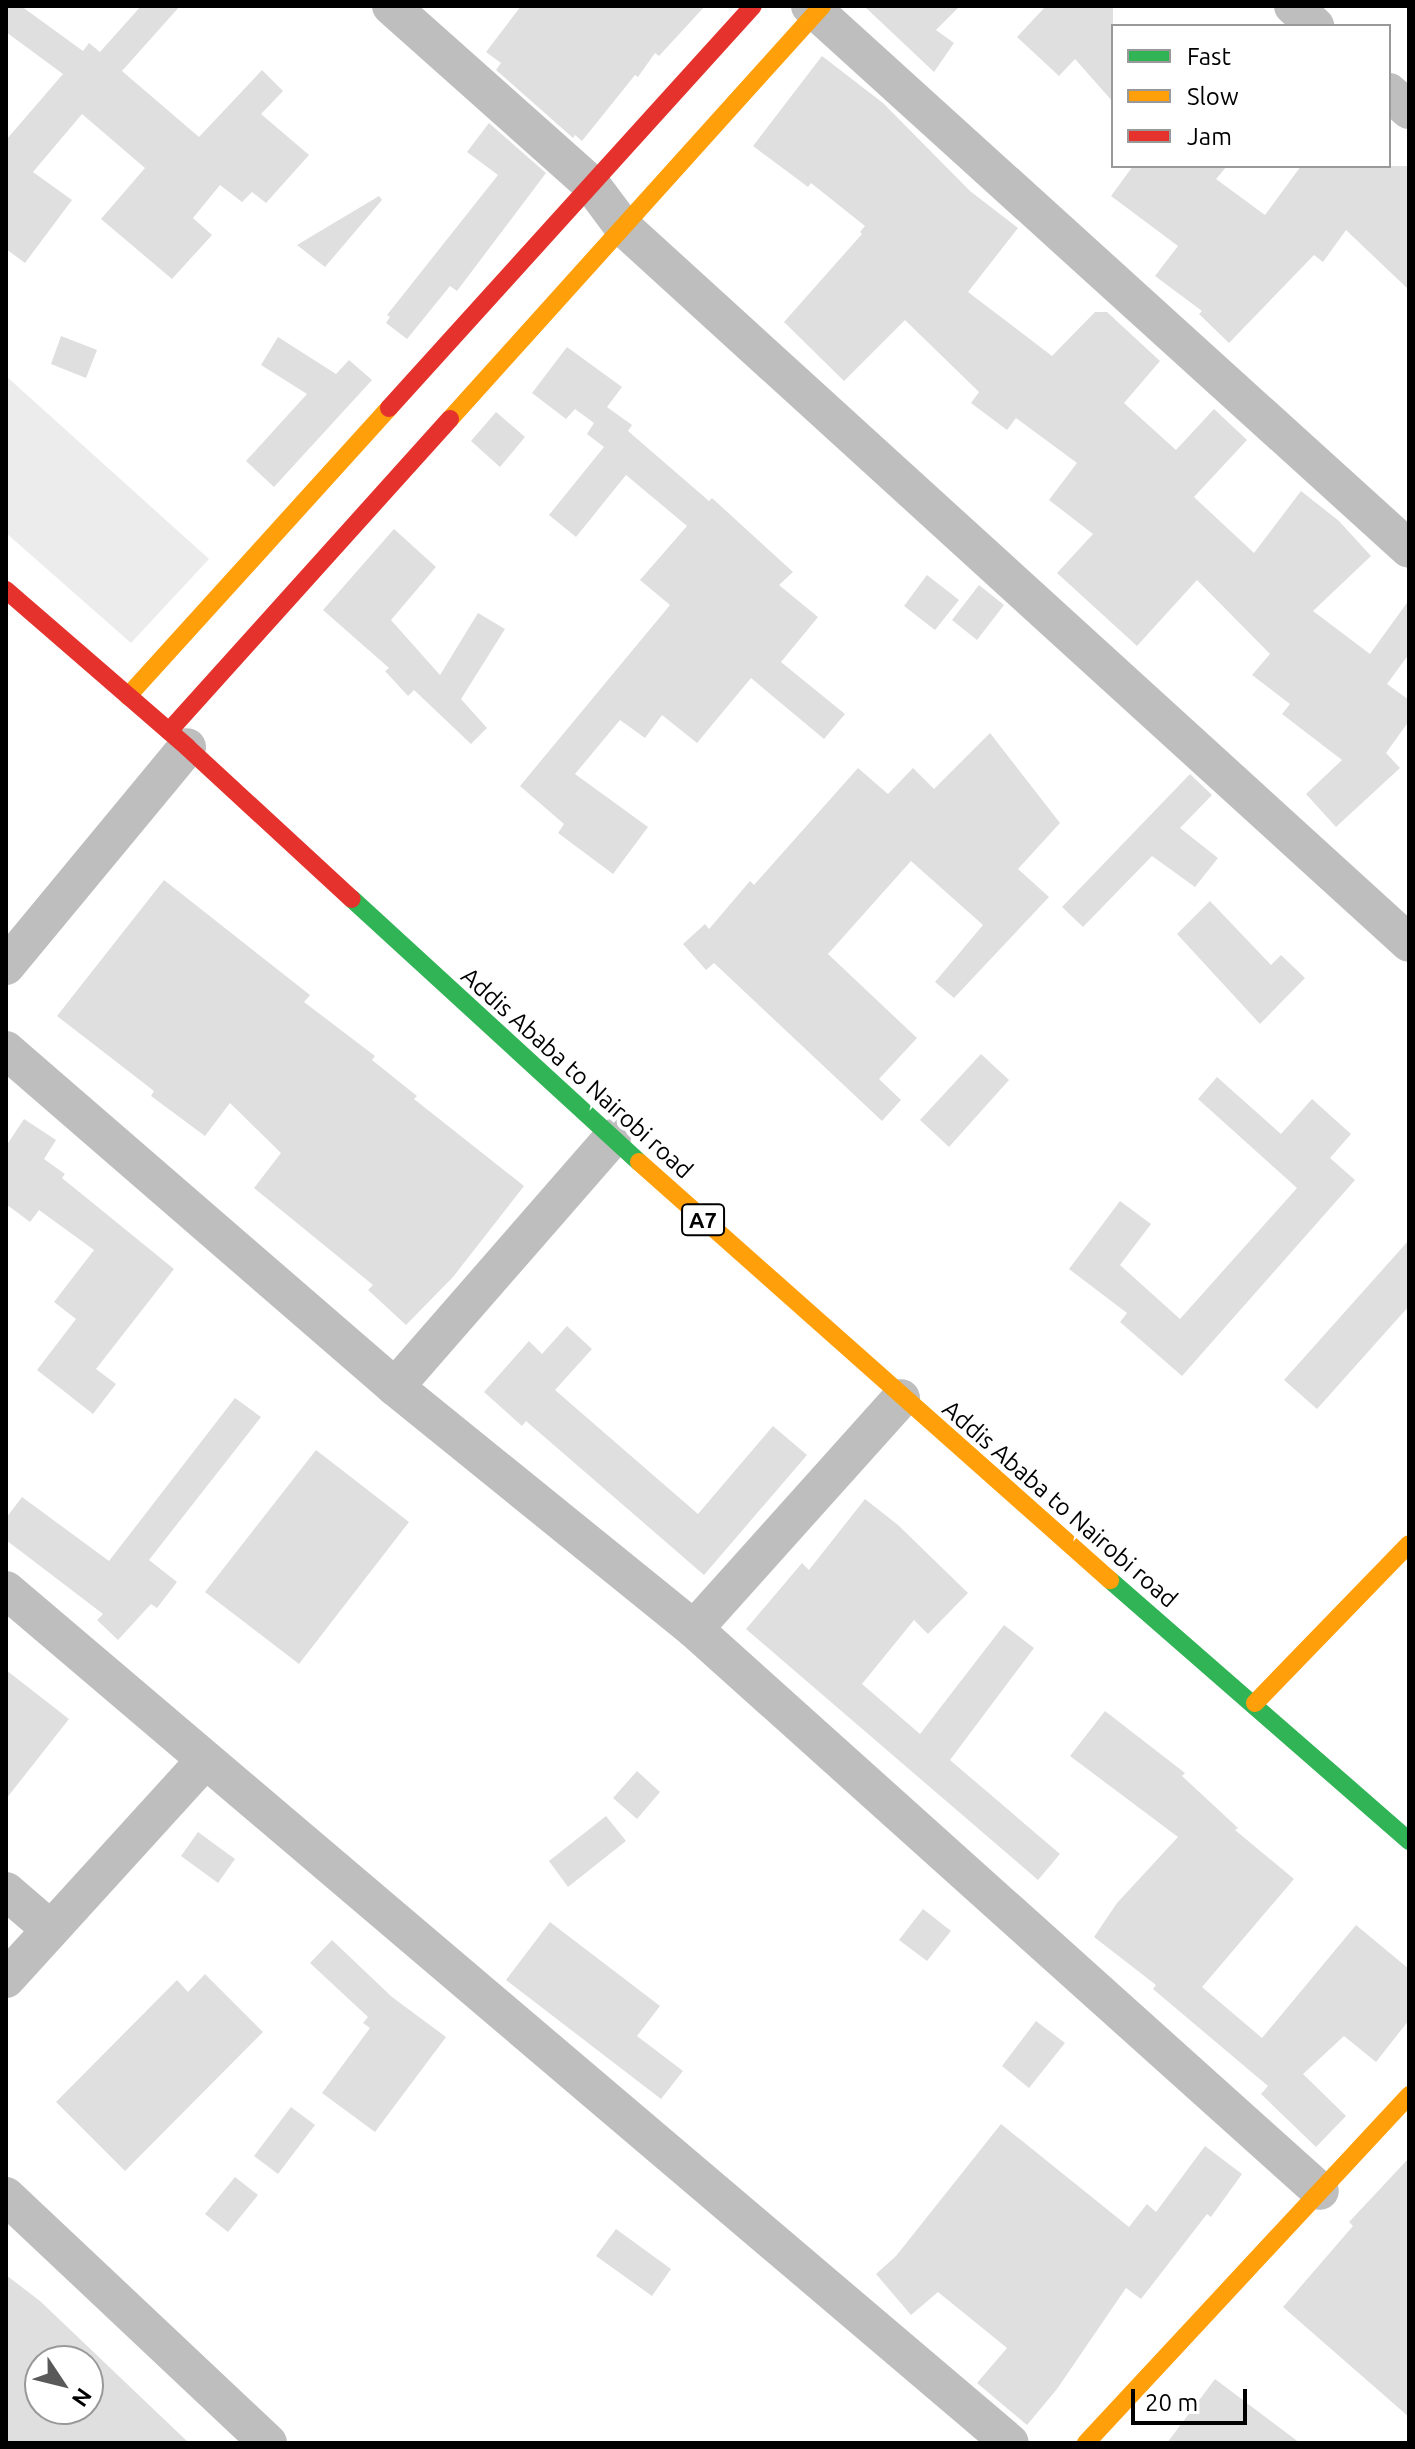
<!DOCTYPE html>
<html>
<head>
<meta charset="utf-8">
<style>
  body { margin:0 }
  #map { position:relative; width:1415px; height:2449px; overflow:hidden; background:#fff; font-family:Ubuntu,sans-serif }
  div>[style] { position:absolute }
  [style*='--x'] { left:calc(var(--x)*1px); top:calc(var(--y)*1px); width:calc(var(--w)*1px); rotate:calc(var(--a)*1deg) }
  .green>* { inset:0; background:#ececec }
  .building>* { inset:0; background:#dfdfdf }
  .street>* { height:38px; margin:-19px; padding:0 19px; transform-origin:19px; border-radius:19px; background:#bebebe }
  .fast>* { height:18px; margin:-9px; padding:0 9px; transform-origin:9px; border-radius:9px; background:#30b455 }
  .slow>* { height:18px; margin:-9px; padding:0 9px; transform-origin:9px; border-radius:9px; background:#ff9f0a }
  .jam>* { height:18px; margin:-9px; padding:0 9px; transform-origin:9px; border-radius:9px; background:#e5322d }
  span { translate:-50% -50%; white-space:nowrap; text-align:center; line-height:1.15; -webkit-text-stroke:8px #fff; paint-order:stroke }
  .shield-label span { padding:2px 6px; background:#fff; border:2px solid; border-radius:6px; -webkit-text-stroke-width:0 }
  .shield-label { font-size:22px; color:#000; font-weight:700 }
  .street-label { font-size:24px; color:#000 }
  .frame { position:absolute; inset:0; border:8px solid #000; pointer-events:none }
  .legend { position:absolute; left:1111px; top:24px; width:280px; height:144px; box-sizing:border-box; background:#fff; border:2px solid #999; margin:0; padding:10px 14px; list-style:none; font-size:24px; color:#000 }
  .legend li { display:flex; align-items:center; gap:16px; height:40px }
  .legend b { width:40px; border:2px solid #999 }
  .north { position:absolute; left:24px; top:2345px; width:80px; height:80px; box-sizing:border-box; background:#fff; border:2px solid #999; border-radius:50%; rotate:125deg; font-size:22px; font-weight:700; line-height:32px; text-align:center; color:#000 }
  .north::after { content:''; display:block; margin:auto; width:28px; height:36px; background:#595959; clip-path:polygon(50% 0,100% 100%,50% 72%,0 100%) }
  .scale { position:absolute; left:1131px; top:2389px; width:116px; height:36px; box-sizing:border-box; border:4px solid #000; border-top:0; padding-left:10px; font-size:24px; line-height:28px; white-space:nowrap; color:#000; -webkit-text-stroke:6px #fff; paint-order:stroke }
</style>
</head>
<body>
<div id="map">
  <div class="green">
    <i style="clip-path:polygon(6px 376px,209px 559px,131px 643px,6px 533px)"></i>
  </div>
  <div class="building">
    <i style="clip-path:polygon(6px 6px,21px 6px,83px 51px,89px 43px,100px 52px,141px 6px,180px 6px,122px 71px,199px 137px,262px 70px,283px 91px,261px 114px,309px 155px,266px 203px,252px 192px,242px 202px,220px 185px,193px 218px,212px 235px,172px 279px,101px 219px,145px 168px,82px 114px,33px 172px,72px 200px,25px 263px,6px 249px,6px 140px,63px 74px,6px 32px)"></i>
    <i style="clip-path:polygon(521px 6px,705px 6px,659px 56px,655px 53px,638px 77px,635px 75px,582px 141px,575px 135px,573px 138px,496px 70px,501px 63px,486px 52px)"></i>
    <i style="clip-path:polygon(864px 6px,960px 6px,936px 30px,954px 43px,934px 72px)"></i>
    <i style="clip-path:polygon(1046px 6px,1113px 6px,1113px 102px,1075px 59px,1059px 76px,1017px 37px)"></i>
    <i style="clip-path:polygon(822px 56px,883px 103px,970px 191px,1018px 228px,968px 292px,1052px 356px,1095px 312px,1107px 312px,1160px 361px,1124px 403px,1176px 450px,1214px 409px,1247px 440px,1194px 497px,1254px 553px,1301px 491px,1339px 521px,1371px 556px,1313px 611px,1370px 654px,1409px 600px,1409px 654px,1387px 684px,1409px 700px,1409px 721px,1386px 753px,1400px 768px,1336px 827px,1306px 794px,1342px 760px,1282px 714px,1290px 704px,1252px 675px,1270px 654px,1197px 580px,1137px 646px,1057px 573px,1093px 534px,1049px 500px,1077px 463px,1016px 418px,1007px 430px,971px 403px,979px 392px,905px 320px,844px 381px,784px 322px,862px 234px,860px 232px,865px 226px,811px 183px,808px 187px,753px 146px)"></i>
    <i style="clip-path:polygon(489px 123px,546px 173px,457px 291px,450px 286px,407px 339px,386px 323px,390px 317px,387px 315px,498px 175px,467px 152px)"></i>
    <i style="clip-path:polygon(1133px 166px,1227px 166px,1216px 179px,1265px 215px,1301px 166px,1409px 166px,1409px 290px,1346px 230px,1323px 262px,1314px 255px,1229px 343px,1199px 314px,1202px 311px,1155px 276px,1178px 246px,1111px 196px)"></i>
    <i style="clip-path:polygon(379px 196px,382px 200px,325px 267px,297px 245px)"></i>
    <i style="clip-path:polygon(61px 336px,97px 350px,86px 378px,51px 364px)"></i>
    <i style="clip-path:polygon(278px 337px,336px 374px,349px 360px,372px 380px,274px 487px,246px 461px,307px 394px,261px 365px)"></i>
    <i style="clip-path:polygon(567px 347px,622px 387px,607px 407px,632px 425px,628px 431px,709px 501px,712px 498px,793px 572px,779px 585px,818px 617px,781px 662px,845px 714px,824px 739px,751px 678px,697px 743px,662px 715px,645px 738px,620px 720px,575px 774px,648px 827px,613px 874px,558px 833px,564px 824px,520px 786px,670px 605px,640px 580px,687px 526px,626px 475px,576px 537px,549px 515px,604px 447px,587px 434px,594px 423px,575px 409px,566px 419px,532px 393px)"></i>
    <i style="clip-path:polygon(496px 412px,525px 437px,500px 467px,471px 441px)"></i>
    <i style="clip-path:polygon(394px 529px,436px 567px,391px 620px,440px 675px,478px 613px,505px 629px,461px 699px,487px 728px,471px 744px,414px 690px,408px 696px,385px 671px,389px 668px,323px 610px)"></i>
    <i style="clip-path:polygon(927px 575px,959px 600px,935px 630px,904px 606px)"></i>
    <i style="clip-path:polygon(979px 585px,1004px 605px,977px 640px,952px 620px)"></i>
    <i style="clip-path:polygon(990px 733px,1060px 823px,1018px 869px,1049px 897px,954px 998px,935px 982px,983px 925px,911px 861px,828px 954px,917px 1038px,879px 1079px,901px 1100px,882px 1121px,714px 963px,706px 970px,683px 944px,705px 924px,709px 929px,750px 881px,754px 885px,858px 768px,888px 794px,913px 768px,934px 789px)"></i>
    <i style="clip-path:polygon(1190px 774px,1212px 795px,1180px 828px,1218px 858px,1195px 887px,1152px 856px,1083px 927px,1062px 907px)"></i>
    <i style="clip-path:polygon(164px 880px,310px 995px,304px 1002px,375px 1056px,372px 1060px,417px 1096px,414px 1099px,524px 1186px,453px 1277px,406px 1325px,368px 1290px,373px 1285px,254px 1188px,281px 1153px,230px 1103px,205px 1136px,151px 1096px,154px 1091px,57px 1016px)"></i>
    <i style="clip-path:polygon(1210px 901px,1271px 965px,1281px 955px,1305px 978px,1260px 1024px,1177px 934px)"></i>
    <i style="clip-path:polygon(981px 1054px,1009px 1080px,949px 1147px,920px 1120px)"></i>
    <i style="clip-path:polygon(1217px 1077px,1281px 1134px,1312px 1099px,1351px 1134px,1330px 1158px,1355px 1180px,1182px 1376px,1120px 1322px,1127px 1313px,1069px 1269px,1120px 1201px,1151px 1224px,1120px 1265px,1180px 1319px,1297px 1188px,1198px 1099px)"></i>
    <i style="clip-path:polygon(24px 1119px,56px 1140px,44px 1159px,65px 1174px,62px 1178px,174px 1269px,96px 1369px,116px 1384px,93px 1414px,37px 1370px,76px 1319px,54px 1302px,94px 1250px,39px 1210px,30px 1222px,6px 1204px,6px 1146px)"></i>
    <i style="clip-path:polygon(1409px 1240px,1409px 1306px,1317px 1409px,1284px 1380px)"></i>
    <i style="clip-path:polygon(567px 1326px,592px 1349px,555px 1390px,698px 1514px,773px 1426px,807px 1455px,704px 1575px,526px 1421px,522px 1426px,484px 1392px,529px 1341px,542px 1354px)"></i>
    <i style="clip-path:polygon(235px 1398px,261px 1417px,149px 1560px,177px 1582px,157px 1608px,151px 1604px,118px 1640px,97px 1620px,103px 1614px,6px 1540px,6px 1518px,22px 1497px,109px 1561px)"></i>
    <i style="clip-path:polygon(316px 1450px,409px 1522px,299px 1664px,205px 1592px)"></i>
    <i style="clip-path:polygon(865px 1499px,898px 1525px,968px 1593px,928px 1634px,914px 1620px,862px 1684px,920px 1734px,1004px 1625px,1034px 1648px,950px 1760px,1060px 1854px,1038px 1880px,746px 1629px,802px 1563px,809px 1570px)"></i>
    <i style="clip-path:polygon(6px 1670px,69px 1719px,6px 1799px)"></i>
    <i style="clip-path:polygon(1105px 1711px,1185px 1773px,1182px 1776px,1238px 1828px,1235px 1830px,1294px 1879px,1202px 1987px,1262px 2038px,1356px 1925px,1409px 1969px,1409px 2020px,1376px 2062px,1344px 2036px,1303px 2074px,1346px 2116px,1316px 2147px,1261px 2094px,1268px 2086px,1153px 1989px,1156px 1985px,1094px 1937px,1117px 1903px,1178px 1837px,1070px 1756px)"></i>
    <i style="clip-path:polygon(637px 1771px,660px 1792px,637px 1819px,613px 1798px)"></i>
    <i style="clip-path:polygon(606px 1816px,626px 1841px,568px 1887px,549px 1861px)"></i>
    <i style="clip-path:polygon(198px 1832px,235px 1859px,218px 1883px,181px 1856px)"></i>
    <i style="clip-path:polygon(923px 1909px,951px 1931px,927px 1961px,899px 1940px)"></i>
    <i style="clip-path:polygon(550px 1922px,660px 2006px,637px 2036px,683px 2071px,661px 2099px,506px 1980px)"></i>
    <i style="clip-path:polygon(332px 1940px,392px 1997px,446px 2037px,375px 2132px,322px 2093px,370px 2028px,363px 2023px,368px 2017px,310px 1963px)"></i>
    <i style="clip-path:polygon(205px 1974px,263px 2032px,125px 2171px,56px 2102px,177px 1980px,188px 1992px)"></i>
    <i style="clip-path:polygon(1036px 2021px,1065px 2043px,1029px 2088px,1002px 2066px)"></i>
    <i style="clip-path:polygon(291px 2107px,315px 2125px,278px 2174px,254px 2156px)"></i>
    <i style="clip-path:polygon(1001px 2124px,1129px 2227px,1147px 2204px,1156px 2212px,1205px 2146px,1242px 2174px,1211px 2217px,1207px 2214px,1141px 2299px,1126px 2288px,1057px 2389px,1027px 2425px,977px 2383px,1007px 2348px,938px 2292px,911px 2315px,876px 2274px,896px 2256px)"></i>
    <i style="clip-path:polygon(1409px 2158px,1409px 2417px,1283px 2307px,1353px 2226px,1349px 2222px)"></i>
    <i style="clip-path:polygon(235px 2177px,258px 2195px,228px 2232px,205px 2214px)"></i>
    <i style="clip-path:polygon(616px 2229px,671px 2269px,652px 2296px,596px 2256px)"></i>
    <i style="clip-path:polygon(evenodd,6px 2275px,40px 2301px,189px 2443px,6px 2443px,6px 2275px,40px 2361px,88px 2361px,88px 2409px,40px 2409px,40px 2361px)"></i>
    <i style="clip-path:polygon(1215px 2379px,1300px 2443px,1167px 2443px)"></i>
  </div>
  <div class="street">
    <i style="--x:391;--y:6;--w:268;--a:41.7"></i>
    <i style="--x:591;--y:184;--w:54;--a:53.3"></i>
    <i style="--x:623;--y:227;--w:1063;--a:42.33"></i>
    <i style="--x:810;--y:6;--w:808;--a:42.19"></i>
    <i style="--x:1293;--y:6;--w:30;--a:42"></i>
    <i style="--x:1389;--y:92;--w:27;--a:42"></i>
    <i style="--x:6;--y:966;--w:284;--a:-50.4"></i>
    <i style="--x:6;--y:1050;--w:515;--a:40.9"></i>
    <i style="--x:395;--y:1387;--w:385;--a:39"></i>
    <i style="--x:694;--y:1629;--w:841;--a:41.92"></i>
    <i style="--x:395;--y:1387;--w:330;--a:-48.9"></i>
    <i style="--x:6;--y:1590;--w:1317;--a:40.35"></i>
    <i style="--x:694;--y:1629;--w:310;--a:-48.1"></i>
    <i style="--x:6;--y:1891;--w:57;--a:40.7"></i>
    <i style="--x:6;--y:1979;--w:296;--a:-47.7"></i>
    <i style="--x:6;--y:2196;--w:360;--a:43.3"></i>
  </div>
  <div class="fast">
    <i style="--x:352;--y:899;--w:389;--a:42.5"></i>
    <i style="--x:1110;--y:1580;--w:397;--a:41.1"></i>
  </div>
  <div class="slow">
    <i style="--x:450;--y:419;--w:556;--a:-47.99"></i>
    <i style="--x:128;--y:696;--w:389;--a:-47.8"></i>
    <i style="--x:639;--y:1162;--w:630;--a:41.59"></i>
    <i style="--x:1255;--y:1703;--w:221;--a:-45.9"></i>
    <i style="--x:1086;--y:2443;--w:475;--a:-47.1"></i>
  </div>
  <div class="jam">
    <i style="--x:389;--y:408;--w:542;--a:-47.84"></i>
    <i style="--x:6;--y:590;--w:240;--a:40.9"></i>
    <i style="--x:187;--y:747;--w:224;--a:42.7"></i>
    <i style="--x:169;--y:731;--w:420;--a:-48"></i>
  </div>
  <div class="shield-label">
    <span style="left:703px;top:1220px">A7</span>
  </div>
  <div class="street-label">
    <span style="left:577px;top:1073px;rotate:42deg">Addis Ababa to Nairobi road</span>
    <span style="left:1060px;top:1504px;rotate:41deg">Addis Ababa to Nairobi road</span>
  </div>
  <div class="frame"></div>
  <ul class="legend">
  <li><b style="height:10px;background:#30b455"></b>Fast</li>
  <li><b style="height:10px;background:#ff9f0a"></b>Slow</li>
  <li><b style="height:10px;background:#e5322d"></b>Jam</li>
  </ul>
  <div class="north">N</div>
  <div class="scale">20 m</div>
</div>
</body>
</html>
